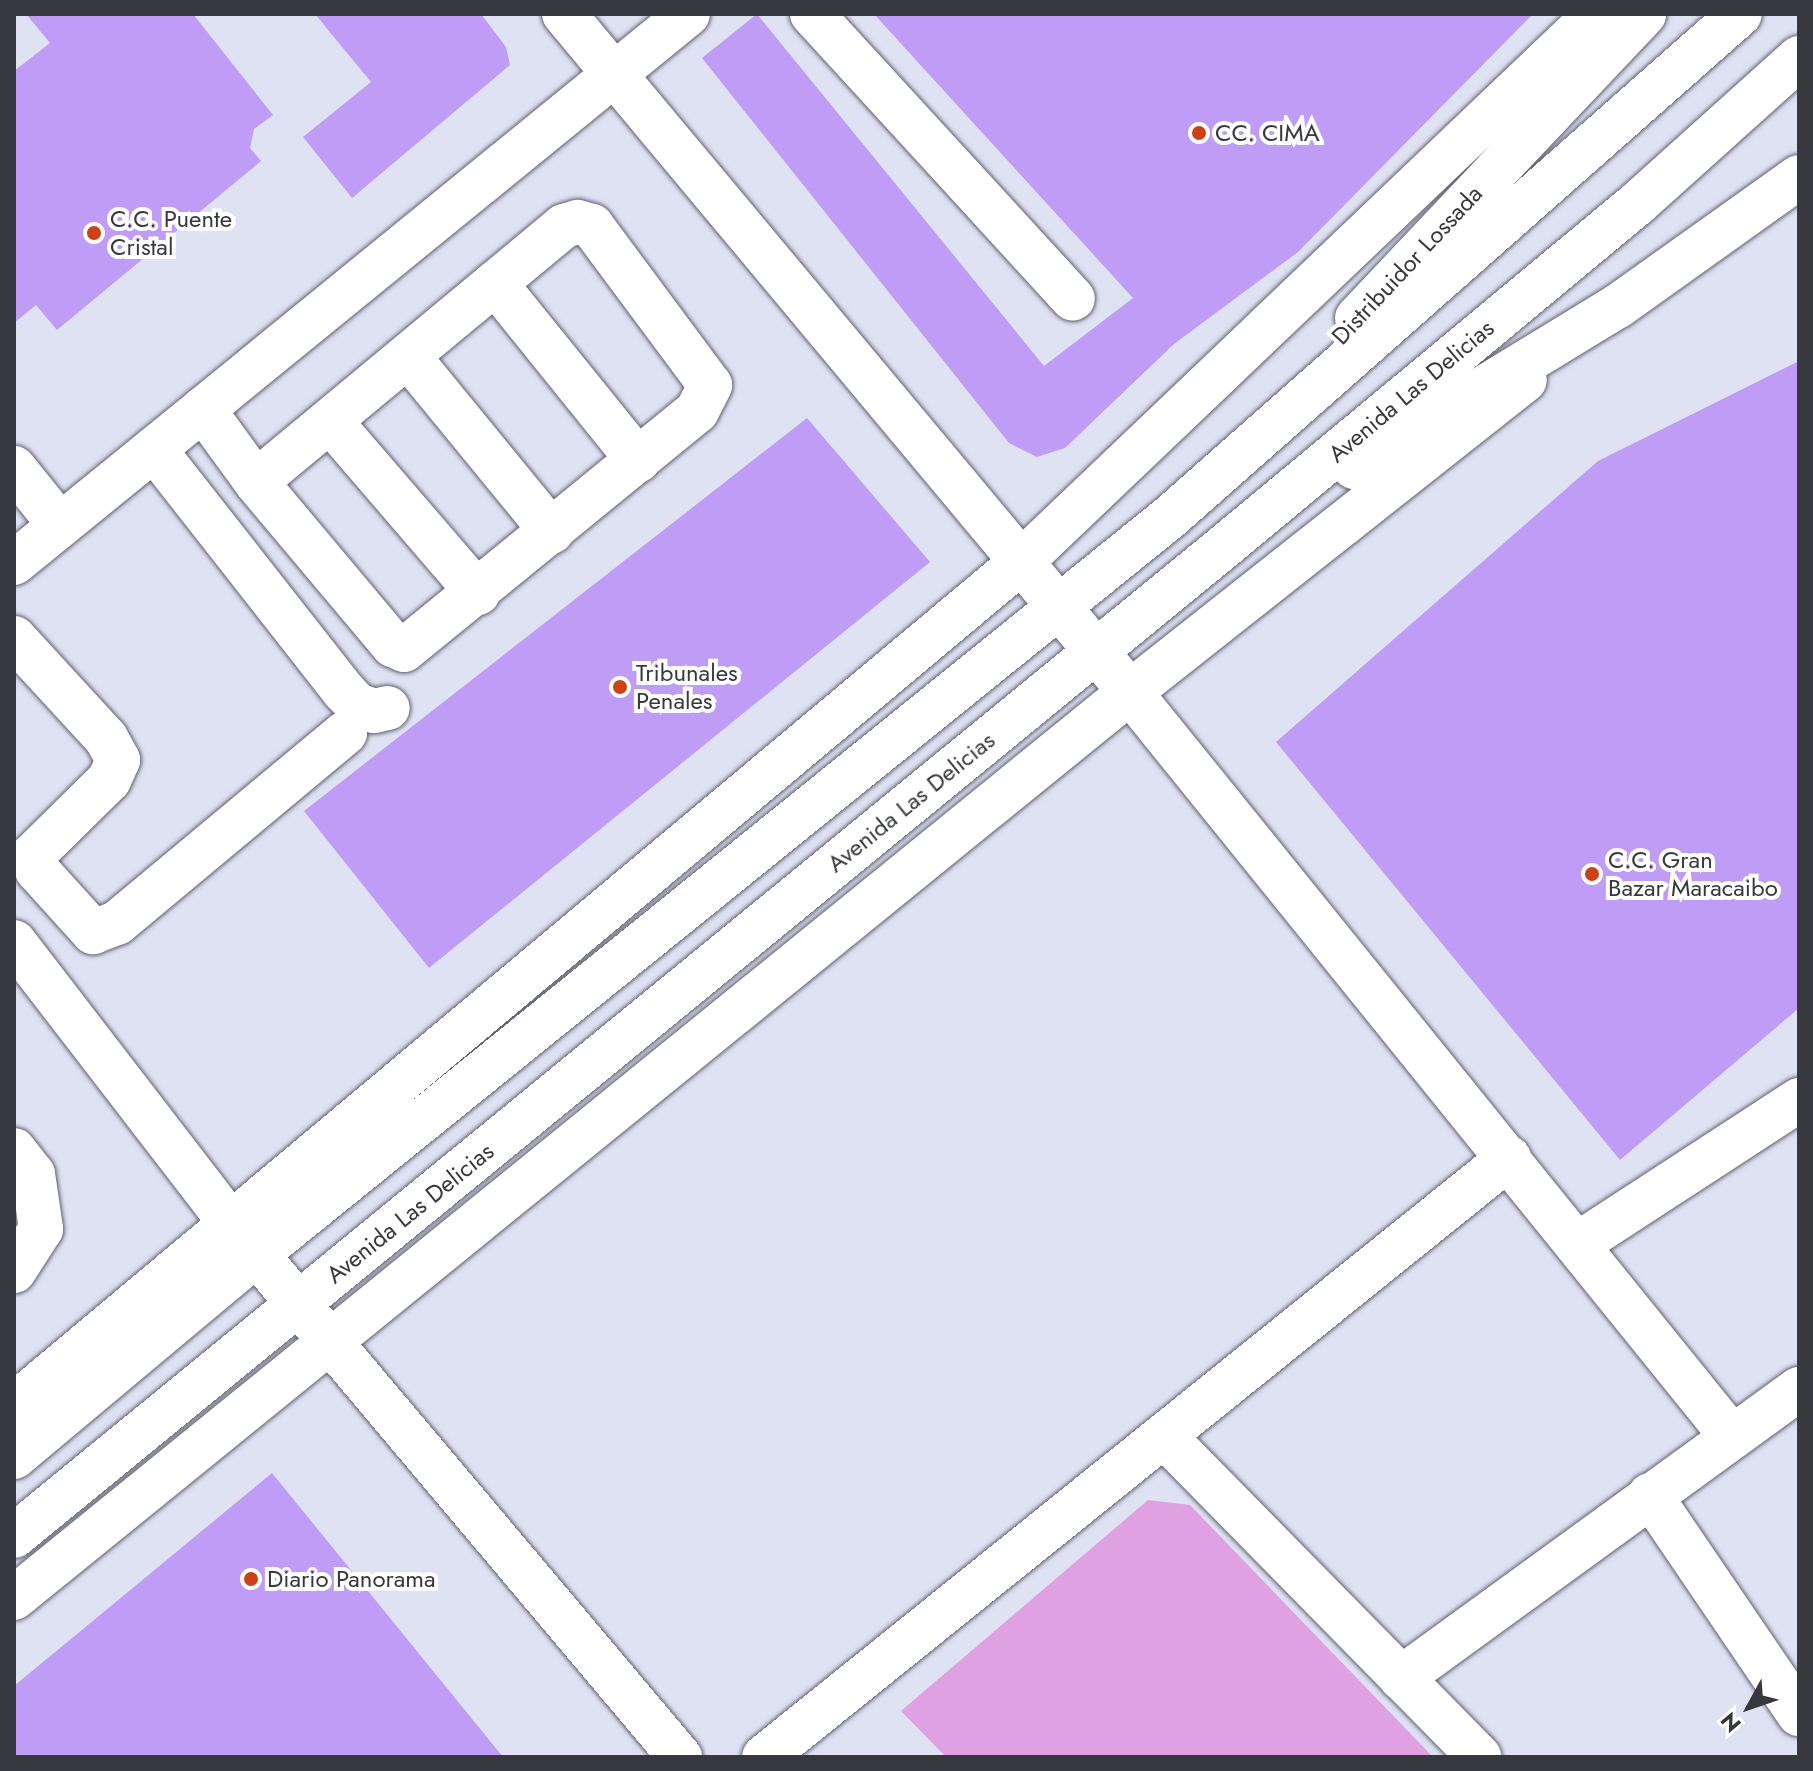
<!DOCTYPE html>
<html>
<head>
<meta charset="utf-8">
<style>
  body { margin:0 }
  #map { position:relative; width:1813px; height:1771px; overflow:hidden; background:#dfe2f3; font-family:Jost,sans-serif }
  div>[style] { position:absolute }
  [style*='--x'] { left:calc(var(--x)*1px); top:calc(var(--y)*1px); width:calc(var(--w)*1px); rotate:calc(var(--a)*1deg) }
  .green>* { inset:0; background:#dfa1e2 }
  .building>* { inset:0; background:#bf9cf5 }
  .roads { filter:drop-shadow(0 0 2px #5e6170) drop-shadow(0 0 2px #5e6170) }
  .minor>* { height:44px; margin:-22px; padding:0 22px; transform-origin:22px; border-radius:22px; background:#fff }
  .major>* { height:44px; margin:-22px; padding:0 22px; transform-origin:22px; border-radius:22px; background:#fff }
  .dots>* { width:22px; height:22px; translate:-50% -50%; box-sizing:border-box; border:4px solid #fff; border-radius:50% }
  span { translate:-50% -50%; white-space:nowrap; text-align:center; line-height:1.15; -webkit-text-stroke:8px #fff; paint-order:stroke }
  .poi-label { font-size:24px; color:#36383e }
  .left { translate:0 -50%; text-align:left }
  .street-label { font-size:24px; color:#36383e }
  .frame { position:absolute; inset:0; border:16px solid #36383e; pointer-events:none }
  .north { position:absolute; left:1709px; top:1667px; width:80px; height:80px; -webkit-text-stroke:6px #fff; paint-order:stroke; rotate:230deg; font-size:22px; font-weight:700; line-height:32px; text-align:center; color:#36383e }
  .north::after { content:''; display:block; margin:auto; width:28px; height:36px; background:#36383e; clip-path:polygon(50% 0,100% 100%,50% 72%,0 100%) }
</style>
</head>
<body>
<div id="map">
  <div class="green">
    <i style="clip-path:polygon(1148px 1500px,1190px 1505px,1433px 1757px,946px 1757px,901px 1711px)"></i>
  </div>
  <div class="building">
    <i style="clip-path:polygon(26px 14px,193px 14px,273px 115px,254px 129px,250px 148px,261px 161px,57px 330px,36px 305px,14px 323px,14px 71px,50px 43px)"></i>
    <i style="clip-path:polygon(315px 14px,481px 14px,506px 47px,510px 65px,352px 198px,303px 137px,371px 82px)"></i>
    <i style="clip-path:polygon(757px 14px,1044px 366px,1133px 298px,874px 14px,1533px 14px,1298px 252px,1174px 344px,1065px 448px,1037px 457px,1009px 443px,702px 58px)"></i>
    <i style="clip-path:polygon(1799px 361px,1799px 1008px,1620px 1160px,1276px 742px,1598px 461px)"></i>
    <i style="clip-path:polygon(807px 418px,930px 562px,429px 968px,304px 811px)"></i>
    <i style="clip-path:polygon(272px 1473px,503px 1757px,14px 1757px,14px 1686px)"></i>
  </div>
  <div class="roads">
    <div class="minor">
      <i style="--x:564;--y:14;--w:883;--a:50.14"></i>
      <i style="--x:1130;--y:692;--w:958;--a:51.06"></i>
      <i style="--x:812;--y:14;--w:386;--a:47.5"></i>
      <i style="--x:495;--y:283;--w:228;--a:51.1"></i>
      <i style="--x:408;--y:356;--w:227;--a:50.7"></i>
      <i style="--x:203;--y:409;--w:90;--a:54"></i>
      <i style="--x:256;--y:482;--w:213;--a:50"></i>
      <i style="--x:393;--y:645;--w:12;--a:24"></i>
      <i style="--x:404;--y:650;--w:378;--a:-39.2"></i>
      <i style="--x:697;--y:411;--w:29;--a:-63"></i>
      <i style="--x:710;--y:385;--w:198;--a:-126.6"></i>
      <i style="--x:592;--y:226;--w:15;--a:-164"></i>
      <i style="--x:578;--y:222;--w:15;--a:164"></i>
      <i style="--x:564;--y:226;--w:400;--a:140.3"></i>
      <i style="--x:330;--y:421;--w:227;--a:49.3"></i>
      <i style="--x:154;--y:449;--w:308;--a:51.9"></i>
      <i style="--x:344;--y:691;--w:19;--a:47"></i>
      <i style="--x:357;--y:705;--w:18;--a:19"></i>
      <i style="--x:374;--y:711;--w:14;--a:-12"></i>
      <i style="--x:14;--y:468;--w:73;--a:51.1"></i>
      <i style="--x:14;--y:563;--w:869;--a:-39.16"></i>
      <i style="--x:14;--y:638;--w:136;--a:47.4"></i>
      <i style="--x:106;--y:738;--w:25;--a:61"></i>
      <i style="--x:118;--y:760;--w:22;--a:114"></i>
      <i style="--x:109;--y:780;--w:108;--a:135.4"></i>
      <i style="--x:32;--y:856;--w:15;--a:70"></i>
      <i style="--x:37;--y:870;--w:84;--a:47.9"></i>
      <i style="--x:93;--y:932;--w:26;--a:-21"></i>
      <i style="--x:117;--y:923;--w:297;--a:-39.8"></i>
      <i style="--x:14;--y:942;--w:357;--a:52.4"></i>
      <i style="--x:232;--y:1225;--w:696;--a:49.9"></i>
      <i style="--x:14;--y:1150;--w:31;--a:52"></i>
      <i style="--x:33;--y:1174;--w:56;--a:81.7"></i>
      <i style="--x:41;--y:1229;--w:50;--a:122.7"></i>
      <i style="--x:1578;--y:1244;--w:264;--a:-33.1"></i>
      <i style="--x:14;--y:1405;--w:1313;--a:-39.93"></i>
      <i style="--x:1021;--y:562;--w:794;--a:-43.62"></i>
      <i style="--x:1164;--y:1436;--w:450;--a:45.5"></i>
      <i style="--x:1650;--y:1495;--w:265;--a:55.8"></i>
      <i style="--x:14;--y:1598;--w:1437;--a:-39.07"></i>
      <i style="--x:1130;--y:692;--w:503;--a:-38.3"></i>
      <i style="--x:1401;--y:1678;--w:492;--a:-36"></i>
      <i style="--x:764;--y:1757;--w:956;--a:-38.8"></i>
    </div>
    <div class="major">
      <i style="--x:1357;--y:318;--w:418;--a:-46.6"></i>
      <i style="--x:1354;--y:467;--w:309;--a:-31.4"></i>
      <i style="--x:1618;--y:306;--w:222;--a:-35.5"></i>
      <i style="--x:14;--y:1457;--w:317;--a:-39.9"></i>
      <i style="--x:257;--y:1254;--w:1173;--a:-38.91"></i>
      <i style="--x:1170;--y:517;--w:760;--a:-41.43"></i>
      <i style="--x:14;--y:1536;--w:1566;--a:-39.27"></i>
      <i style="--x:1226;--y:545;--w:535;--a:-39.7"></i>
      <i style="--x:1638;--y:203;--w:217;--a:-42"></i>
    </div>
  </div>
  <div class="dots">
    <i style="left:1199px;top:133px;background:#ca4216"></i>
    <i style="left:94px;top:233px;background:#ca4216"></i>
    <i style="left:620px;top:687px;background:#ca4216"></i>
    <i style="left:1592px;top:874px;background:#ca4216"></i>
    <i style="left:251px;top:1579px;background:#ca4216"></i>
  </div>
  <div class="poi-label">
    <span class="left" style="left:1215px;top:133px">CC. CIMA</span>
    <span class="left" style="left:110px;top:233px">C.C. Puente<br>Cristal</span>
    <span class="left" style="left:636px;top:687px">Tribunales<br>Penales</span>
    <span class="left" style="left:1608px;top:874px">C.C. Gran<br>Bazar Maracaibo</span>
    <span class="left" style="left:267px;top:1579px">Diario Panorama</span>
  </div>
  <div class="street-label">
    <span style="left:1407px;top:265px;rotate:-47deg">Distribuidor Lossada</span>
    <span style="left:1411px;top:391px;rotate:-40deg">Avenida Las Delicias</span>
    <span style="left:911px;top:802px;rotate:-39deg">Avenida Las Delicias</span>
    <span style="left:410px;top:1213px;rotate:-39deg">Avenida Las Delicias</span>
  </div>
  <div class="frame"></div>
  <div class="north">N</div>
</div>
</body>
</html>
